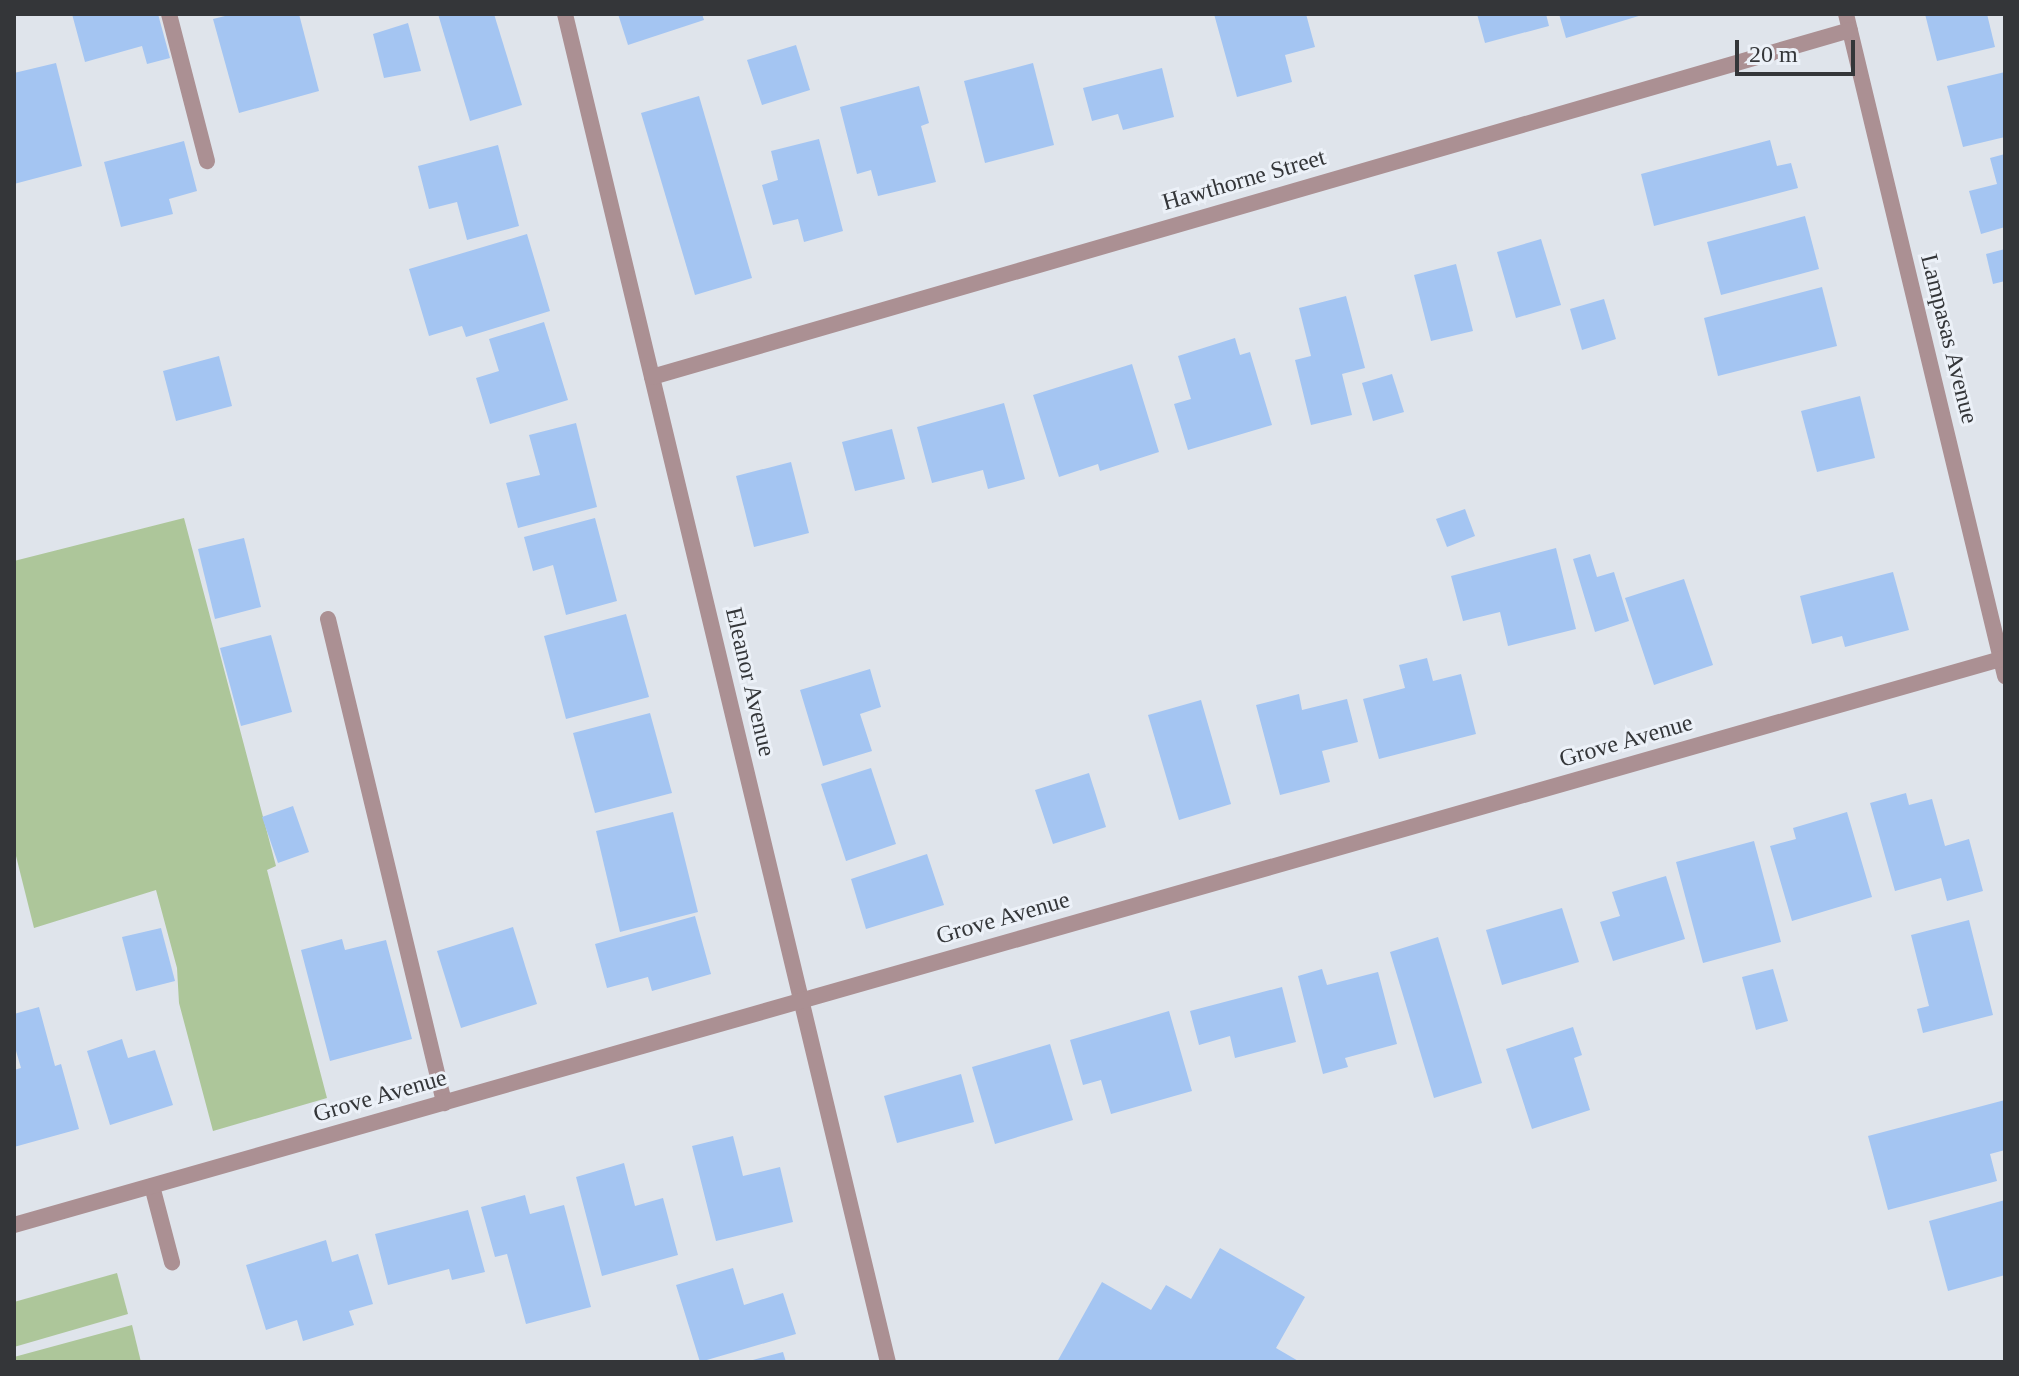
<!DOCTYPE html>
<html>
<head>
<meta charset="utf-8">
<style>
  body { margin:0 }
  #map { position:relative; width:2019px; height:1376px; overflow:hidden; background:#dfe4eb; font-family:Georgia,serif }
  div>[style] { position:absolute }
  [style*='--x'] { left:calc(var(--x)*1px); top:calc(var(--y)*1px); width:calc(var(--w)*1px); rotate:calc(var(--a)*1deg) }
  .green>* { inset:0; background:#adc69a }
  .building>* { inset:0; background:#a4c5f2 }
  .lane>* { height:16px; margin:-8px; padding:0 8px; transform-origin:8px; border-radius:8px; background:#ab9093 }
  .street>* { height:16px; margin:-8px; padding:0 8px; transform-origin:8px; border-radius:8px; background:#ab9093 }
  span { translate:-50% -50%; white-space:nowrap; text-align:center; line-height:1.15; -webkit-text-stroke:6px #ecf1f8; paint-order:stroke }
  .street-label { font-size:24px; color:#343639 }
  .frame { position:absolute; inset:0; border:16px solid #343639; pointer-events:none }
  .scale { position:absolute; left:1735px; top:40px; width:120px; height:36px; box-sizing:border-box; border:4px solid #343639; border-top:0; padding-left:10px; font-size:24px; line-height:28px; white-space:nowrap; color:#343639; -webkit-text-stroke:6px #ecf1f8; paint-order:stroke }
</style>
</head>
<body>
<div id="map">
  <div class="green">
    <i style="clip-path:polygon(184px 518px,276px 866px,267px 870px,327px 1098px,213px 1131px,179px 1003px,177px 968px,156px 890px,34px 928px,14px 848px,14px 561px)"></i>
    <i style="clip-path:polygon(117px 1273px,128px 1314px,14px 1347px,14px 1302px)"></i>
    <i style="clip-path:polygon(132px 1325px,141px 1362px,14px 1362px,14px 1357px)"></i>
  </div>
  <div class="building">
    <i style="clip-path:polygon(72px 14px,158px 14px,170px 58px,147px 64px,142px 46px,85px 62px)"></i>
    <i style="clip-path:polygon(233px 14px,299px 14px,319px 91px,239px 113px,213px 19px)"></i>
    <i style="clip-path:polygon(438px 14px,494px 14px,522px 105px,470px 121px)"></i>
    <i style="clip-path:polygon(618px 14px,702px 14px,704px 20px,628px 45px)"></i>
    <i style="clip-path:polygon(1214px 14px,1306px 14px,1315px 47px,1285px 55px,1292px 82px,1237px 97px)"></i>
    <i style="clip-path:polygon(1477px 14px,1546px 14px,1549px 26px,1485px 43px)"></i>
    <i style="clip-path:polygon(1559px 14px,1642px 14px,1642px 15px,1566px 38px)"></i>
    <i style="clip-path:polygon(1925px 14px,1987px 14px,1995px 47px,1937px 61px)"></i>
    <i style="clip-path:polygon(408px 23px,421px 71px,384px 78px,373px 34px)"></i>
    <i style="clip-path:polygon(796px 45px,810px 90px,762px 105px,747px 60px)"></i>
    <i style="clip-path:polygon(56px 63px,82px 166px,14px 184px,14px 73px)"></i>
    <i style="clip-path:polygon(1033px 63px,1054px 145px,985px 163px,964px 81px)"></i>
    <i style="clip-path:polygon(1162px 68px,1174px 117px,1123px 130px,1118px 114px,1092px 121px,1083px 88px)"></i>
    <i style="clip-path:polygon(2005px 72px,2005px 137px,1963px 147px,1947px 86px)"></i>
    <i style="clip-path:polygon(919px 86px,929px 123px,921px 126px,936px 182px,878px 196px,871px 170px,857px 174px,840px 107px)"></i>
    <i style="clip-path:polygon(699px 96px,752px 278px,695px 295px,641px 113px)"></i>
    <i style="clip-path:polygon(819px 139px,843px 231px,804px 242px,798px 219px,773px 225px,762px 185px,778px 180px,771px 151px)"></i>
    <i style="clip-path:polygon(1770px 140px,1777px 166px,1791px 163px,1798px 188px,1654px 226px,1641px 174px)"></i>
    <i style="clip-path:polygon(184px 141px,197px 191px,169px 199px,173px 214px,121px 227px,104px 162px)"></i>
    <i style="clip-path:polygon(498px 145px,519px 226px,467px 240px,457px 202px,429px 209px,418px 166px)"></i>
    <i style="clip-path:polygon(2005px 154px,2005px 227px,1981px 234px,1969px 191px,1997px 184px,1990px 158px)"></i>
    <i style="clip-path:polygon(1805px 216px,1819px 269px,1721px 295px,1707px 242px)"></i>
    <i style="clip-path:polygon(527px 234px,550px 311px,466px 337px,462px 326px,429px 336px,409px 269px)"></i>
    <i style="clip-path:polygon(1541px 239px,1561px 305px,1516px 318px,1497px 252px)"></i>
    <i style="clip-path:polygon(2005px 249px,2005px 281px,1993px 284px,1986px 254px)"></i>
    <i style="clip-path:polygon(1456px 264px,1473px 331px,1431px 341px,1414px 275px)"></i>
    <i style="clip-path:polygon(1822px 287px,1837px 346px,1718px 376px,1704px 318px)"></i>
    <i style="clip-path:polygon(1346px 296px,1365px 368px,1342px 374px,1352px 415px,1311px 425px,1295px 360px,1311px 356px,1299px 308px)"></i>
    <i style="clip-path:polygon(1604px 299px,1616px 339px,1582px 350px,1570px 309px)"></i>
    <i style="clip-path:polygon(544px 322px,568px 400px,490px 424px,476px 378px,499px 371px,489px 339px)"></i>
    <i style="clip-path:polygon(1235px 338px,1240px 355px,1250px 352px,1272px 425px,1188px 450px,1174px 404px,1191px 399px,1178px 356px)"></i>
    <i style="clip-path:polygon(219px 356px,232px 406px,176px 421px,163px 371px)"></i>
    <i style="clip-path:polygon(1132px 364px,1159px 452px,1100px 471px,1098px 464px,1059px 477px,1033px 395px)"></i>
    <i style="clip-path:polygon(1392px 374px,1404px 412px,1373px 421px,1362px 383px)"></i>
    <i style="clip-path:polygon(1860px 396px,1875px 458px,1817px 472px,1801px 411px)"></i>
    <i style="clip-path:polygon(1004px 403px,1025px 479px,988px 489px,983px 470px,932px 483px,917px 427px)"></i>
    <i style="clip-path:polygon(576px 423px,597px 507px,518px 528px,506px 483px,540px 475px,529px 435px)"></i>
    <i style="clip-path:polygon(892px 429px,905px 479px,855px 491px,842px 442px)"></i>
    <i style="clip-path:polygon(791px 462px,809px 533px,754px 547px,736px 476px)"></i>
    <i style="clip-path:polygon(1465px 509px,1475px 536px,1447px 547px,1436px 519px)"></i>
    <i style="clip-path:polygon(595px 518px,617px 601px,566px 615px,553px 565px,533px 571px,524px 537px)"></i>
    <i style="clip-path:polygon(244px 538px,261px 607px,215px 619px,198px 549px)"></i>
    <i style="clip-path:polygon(1556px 548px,1576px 629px,1508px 646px,1500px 612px,1463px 621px,1451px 576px)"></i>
    <i style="clip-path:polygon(1590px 554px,1597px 577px,1614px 572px,1629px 621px,1595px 632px,1573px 559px)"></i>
    <i style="clip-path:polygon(1893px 572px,1909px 630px,1845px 647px,1842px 636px,1812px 644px,1800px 596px)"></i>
    <i style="clip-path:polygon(1684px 579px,1713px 665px,1654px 685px,1625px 598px)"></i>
    <i style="clip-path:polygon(626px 614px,649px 697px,566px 719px,544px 636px)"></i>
    <i style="clip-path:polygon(271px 635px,292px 712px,241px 726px,220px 648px)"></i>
    <i style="clip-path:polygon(1427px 658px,1433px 681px,1461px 674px,1476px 734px,1379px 759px,1363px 699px,1405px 688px,1399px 665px)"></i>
    <i style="clip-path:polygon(870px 669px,881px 707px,860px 714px,872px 751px,823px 766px,800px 690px)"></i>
    <i style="clip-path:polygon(1299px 694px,1302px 710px,1347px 699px,1358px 742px,1322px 751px,1330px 782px,1280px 795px,1256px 705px)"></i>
    <i style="clip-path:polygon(1201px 700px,1231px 804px,1179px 820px,1148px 715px)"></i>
    <i style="clip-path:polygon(650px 713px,672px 793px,595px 813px,573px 733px)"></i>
    <i style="clip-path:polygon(871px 768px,896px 844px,846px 861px,821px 784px)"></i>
    <i style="clip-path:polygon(1089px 773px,1106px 827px,1053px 844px,1035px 790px)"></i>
    <i style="clip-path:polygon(1906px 793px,1909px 805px,1932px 799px,1945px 846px,1969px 839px,1983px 891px,1947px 901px,1941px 878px,1895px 891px,1870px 803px)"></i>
    <i style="clip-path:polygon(293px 806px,309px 852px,278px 863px,262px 817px)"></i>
    <i style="clip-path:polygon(673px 812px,698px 912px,620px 932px,596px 831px)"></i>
    <i style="clip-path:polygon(1847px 812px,1872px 897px,1792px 921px,1770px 846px,1796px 839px,1793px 828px)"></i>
    <i style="clip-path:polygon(1754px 841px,1781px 942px,1703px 963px,1676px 862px)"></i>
    <i style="clip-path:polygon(927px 854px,944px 905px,866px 929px,851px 879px)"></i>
    <i style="clip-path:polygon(1666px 876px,1685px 939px,1613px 961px,1600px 922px,1620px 916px,1612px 892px)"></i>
    <i style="clip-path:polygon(1562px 908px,1579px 962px,1502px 985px,1486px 930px)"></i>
    <i style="clip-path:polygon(695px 916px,711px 974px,652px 991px,648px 977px,607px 988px,595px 944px)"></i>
    <i style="clip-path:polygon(1969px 920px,1993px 1015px,1923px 1033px,1917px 1009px,1929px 1006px,1911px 935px)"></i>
    <i style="clip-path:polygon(513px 927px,537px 1004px,461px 1028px,437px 951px)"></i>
    <i style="clip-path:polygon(161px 928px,175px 981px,136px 991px,122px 937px)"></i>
    <i style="clip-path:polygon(1438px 937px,1482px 1083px,1434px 1098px,1390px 952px)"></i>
    <i style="clip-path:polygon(342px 939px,345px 950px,386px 940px,412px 1039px,330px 1061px,301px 950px)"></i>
    <i style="clip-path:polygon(1322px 969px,1327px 985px,1378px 972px,1397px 1044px,1345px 1058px,1348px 1067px,1323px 1074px,1298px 976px)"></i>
    <i style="clip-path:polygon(1773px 969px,1788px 1021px,1756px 1030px,1742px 977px)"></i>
    <i style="clip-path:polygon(1282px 987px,1296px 1042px,1235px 1058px,1230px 1036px,1199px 1045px,1190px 1011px)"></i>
    <i style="clip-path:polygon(39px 1007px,55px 1066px,61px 1064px,79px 1129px,14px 1147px,14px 1070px,21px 1068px,14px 1044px,14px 1014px)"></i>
    <i style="clip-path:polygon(1169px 1011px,1192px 1091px,1111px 1114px,1101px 1080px,1083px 1085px,1070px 1040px)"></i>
    <i style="clip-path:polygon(1573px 1027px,1582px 1055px,1574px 1058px,1590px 1110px,1532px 1129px,1506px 1049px)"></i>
    <i style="clip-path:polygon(122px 1039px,128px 1058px,155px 1050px,173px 1105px,110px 1125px,87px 1051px)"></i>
    <i style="clip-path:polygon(1050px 1044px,1073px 1120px,995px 1144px,972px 1067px)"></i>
    <i style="clip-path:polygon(961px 1074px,974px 1122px,897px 1143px,884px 1096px)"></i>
    <i style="clip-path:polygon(2005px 1100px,2005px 1150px,1990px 1154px,1997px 1181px,1888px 1210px,1868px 1136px)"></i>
    <i style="clip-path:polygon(733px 1136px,743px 1176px,780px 1167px,793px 1222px,716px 1241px,692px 1146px)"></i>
    <i style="clip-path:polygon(624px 1163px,635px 1206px,663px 1198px,678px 1255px,602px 1276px,576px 1177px)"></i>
    <i style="clip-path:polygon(525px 1195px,530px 1214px,564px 1205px,591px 1307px,526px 1324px,507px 1254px,495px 1257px,481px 1207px)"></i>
    <i style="clip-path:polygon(2005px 1200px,2005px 1275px,1948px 1291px,1929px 1221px)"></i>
    <i style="clip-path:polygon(468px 1210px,485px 1272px,452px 1280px,449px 1269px,388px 1285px,375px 1234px)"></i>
    <i style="clip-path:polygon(326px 1240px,332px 1262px,358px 1254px,373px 1304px,349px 1311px,354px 1325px,303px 1341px,297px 1320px,266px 1330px,246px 1265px)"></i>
    <i style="clip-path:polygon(1220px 1248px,1305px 1297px,1276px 1348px,1300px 1362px,1057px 1362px,1102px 1282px,1151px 1310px,1166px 1285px,1191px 1299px)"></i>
    <i style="clip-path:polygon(733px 1268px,744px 1305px,783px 1293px,796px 1334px,700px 1362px,676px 1285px)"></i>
    <i style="clip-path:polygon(783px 1352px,786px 1362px,749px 1362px,749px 1361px)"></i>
  </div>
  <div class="lane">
    <i style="--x:169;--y:14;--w:152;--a:75.5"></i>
    <i style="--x:328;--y:619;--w:498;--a:76.5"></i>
    <i style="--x:152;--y:1186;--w:79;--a:75.3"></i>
  </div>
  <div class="street">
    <i style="--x:565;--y:14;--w:1386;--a:76.53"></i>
    <i style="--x:1846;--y:14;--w:681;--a:76.49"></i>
    <i style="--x:652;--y:377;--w:1247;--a:-16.15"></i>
    <i style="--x:14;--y:1225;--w:2070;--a:-15.9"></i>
  </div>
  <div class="street-label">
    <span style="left:1244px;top:180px;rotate:-16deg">Hawthorne Street</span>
    <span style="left:1949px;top:339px;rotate:76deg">Lampasas Avenue</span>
    <span style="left:750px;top:682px;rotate:77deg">Eleanor Avenue</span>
    <span style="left:1626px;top:741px;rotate:-16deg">Grove Avenue</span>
    <span style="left:1003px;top:918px;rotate:-16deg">Grove Avenue</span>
    <span style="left:380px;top:1096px;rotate:-16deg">Grove Avenue</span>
  </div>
  <div class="frame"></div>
  <div class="scale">20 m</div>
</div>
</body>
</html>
